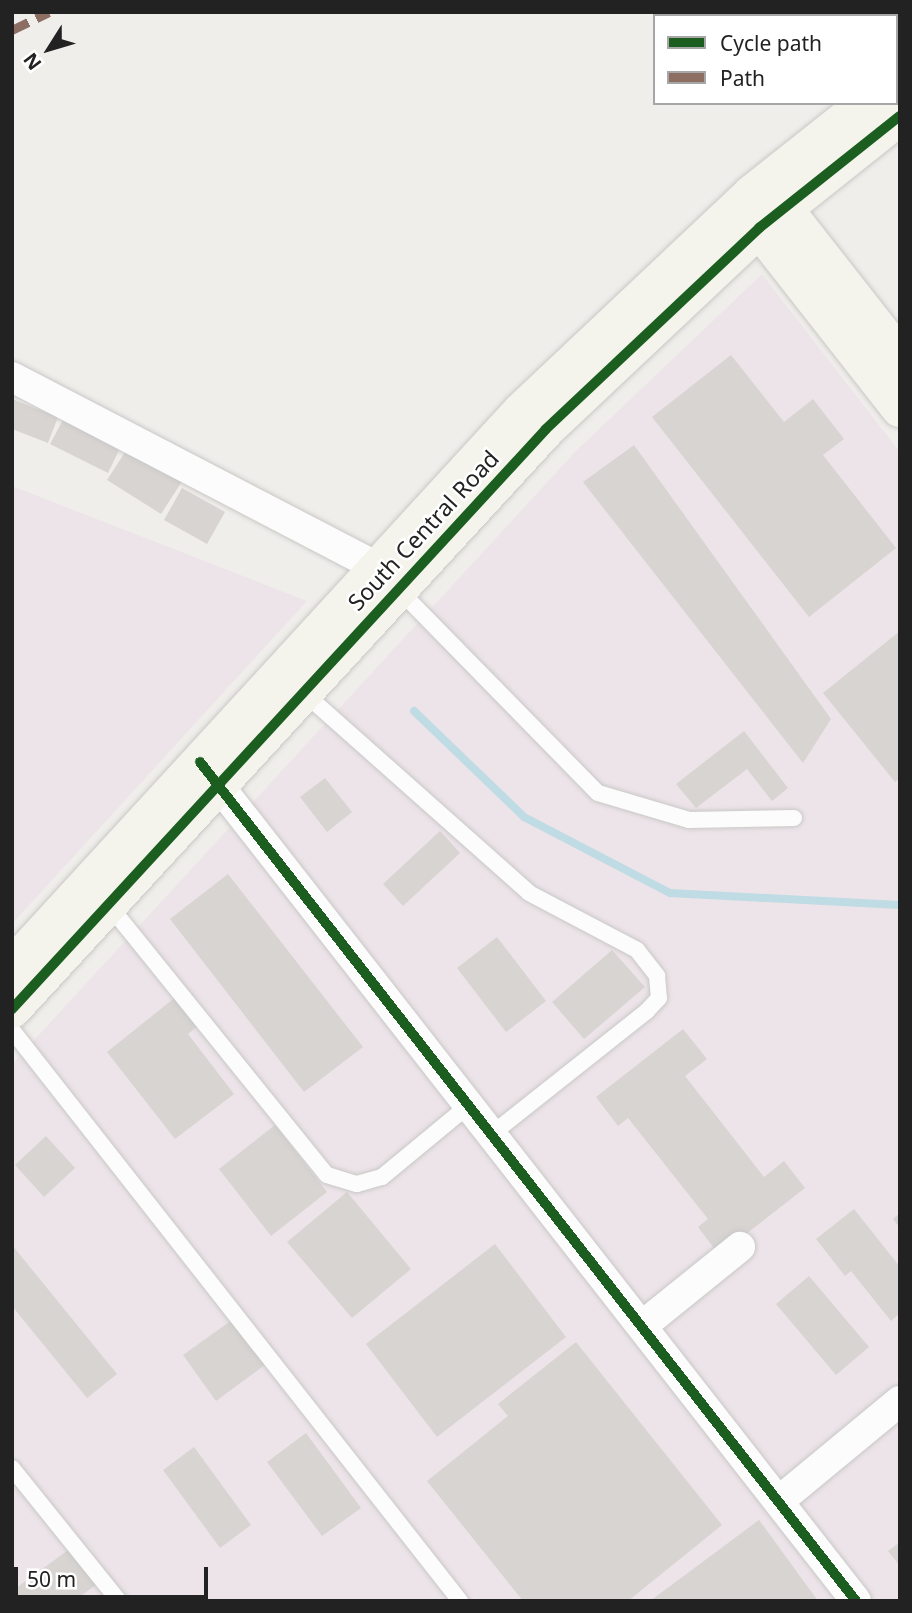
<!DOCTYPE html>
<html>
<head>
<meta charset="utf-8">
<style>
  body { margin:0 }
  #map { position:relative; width:912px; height:1613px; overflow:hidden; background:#f0eeeb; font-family:"Noto Sans",sans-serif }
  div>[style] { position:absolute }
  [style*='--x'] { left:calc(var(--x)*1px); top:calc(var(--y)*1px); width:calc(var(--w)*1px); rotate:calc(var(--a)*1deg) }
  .industrial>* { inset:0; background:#ede4e9 }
  .stream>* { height:8px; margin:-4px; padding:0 4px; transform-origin:4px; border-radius:4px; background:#bfdbe3 }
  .building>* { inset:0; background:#d7d4d2 }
  .roads { filter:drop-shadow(0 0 2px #c9c8c7) drop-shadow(0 0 2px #c9c8c7) }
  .lane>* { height:16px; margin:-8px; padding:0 8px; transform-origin:8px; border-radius:8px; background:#fdfcfc }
  .street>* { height:30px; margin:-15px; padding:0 15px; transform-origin:15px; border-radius:15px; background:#fdfcfc }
  .secondary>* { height:38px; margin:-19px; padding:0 19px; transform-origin:19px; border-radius:19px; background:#f4f4ed }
  .quiet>* { height:9px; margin-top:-4.5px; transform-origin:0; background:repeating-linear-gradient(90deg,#8d6e63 0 18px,transparent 0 27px) }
  .cycleway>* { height:10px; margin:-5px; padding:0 5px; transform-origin:5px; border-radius:5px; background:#1b5e20 }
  span { translate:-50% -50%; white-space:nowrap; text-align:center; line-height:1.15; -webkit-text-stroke:5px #fff; paint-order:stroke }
  .street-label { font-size:23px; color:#222 }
  .frame { position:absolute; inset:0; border:14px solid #222; pointer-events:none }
  .legend { position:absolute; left:653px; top:14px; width:245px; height:91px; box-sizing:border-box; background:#fff; border:2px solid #a7a7a7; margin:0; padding:9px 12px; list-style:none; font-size:21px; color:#222 }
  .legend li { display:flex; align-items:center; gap:14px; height:35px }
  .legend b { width:35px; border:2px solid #a7a7a7 }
  .north { position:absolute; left:14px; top:14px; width:70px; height:70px; -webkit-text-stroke:5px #fff; paint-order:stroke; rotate:233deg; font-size:19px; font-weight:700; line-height:28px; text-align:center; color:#222 }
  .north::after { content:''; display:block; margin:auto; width:24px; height:32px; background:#222; clip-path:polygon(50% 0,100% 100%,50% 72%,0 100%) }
  .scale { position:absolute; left:14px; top:1567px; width:194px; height:32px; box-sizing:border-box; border:4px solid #222; border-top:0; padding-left:9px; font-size:21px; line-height:24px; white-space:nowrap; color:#222; -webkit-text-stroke:5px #fff; paint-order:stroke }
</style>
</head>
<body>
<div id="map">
  <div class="industrial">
    <i style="clip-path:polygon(762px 274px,900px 452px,900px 1601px,12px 1601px,12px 1064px,575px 452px)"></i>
    <i style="clip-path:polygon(12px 486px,307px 601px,12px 924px)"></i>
  </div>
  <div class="stream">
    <i style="--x:414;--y:711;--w:153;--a:43.9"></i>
    <i style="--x:524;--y:817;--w:165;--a:27.5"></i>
    <i style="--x:670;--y:893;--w:230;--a:3"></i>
  </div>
  <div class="building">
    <i style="clip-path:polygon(731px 355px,784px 422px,813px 399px,844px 439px,823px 455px,896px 548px,809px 617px,652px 417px)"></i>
    <i style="clip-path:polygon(12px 399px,58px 417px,48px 443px,12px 429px)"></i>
    <i style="clip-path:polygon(64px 418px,121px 446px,108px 473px,50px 444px)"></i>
    <i style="clip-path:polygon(634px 445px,831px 719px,803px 763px,583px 482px)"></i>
    <i style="clip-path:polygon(129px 446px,183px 480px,161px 514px,107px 480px)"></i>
    <i style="clip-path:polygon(182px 488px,225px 512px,207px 544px,164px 520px)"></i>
    <i style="clip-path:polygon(900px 631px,900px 778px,895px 782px,823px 693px)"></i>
    <i style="clip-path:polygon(744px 731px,788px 788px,772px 801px,747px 769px,696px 808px,676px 784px)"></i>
    <i style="clip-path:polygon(325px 778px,352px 812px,327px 832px,300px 797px)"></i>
    <i style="clip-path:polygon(440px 831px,460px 853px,403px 906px,383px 884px)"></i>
    <i style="clip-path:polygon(228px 874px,363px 1047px,304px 1092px,170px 919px)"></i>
    <i style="clip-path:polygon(497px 937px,546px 1001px,506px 1032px,457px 968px)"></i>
    <i style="clip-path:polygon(612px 950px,645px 987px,584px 1039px,552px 1002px)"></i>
    <i style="clip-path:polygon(177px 996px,199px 1025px,188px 1034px,234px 1094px,175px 1139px,107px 1052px)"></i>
    <i style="clip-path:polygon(683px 1029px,707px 1059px,685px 1076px,764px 1177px,784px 1161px,805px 1188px,719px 1255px,698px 1227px,708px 1219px,628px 1118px,618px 1126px,596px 1097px)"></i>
    <i style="clip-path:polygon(275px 1125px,327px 1192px,271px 1236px,219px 1169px)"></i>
    <i style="clip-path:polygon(46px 1136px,75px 1168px,44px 1197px,15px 1165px)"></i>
    <i style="clip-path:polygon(347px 1192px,411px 1269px,352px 1318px,287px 1242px)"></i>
    <i style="clip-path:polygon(854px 1209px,900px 1267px,900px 1313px,891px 1321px,851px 1271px,845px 1276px,816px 1239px)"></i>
    <i style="clip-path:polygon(900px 1213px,900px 1228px,893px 1219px)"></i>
    <i style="clip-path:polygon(495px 1244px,566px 1337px,437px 1437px,366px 1344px)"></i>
    <i style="clip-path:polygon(12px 1245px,117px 1374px,87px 1398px,12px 1306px)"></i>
    <i style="clip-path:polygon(809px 1276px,869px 1347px,836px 1375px,776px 1304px)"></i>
    <i style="clip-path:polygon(232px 1320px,265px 1365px,216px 1401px,183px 1355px)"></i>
    <i style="clip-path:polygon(576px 1342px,722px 1525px,628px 1601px,523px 1601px,427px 1481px,508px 1416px,498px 1404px)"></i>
    <i style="clip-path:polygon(306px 1433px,361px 1508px,322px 1536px,267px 1462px)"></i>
    <i style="clip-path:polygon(194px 1447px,251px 1525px,220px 1548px,163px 1470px)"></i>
    <i style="clip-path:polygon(759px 1520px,818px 1601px,650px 1601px)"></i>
    <i style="clip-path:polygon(900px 1542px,900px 1566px,888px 1551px)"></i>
    <i style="clip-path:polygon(71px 1548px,97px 1584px,74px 1601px,12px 1601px,12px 1591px)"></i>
  </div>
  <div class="roads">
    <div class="lane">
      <i style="--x:399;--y:590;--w:284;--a:45.6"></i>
      <i style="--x:598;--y:793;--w:95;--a:16.5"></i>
      <i style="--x:689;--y:820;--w:105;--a:-1.1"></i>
      <i style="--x:303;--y:692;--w:302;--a:41.6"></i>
      <i style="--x:529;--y:893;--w:122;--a:27.8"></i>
      <i style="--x:637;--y:950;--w:33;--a:52"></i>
      <i style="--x:657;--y:976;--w:22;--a:85"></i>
      <i style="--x:659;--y:998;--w:18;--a:133"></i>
      <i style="--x:647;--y:1011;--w:198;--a:141.6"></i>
      <i style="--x:108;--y:904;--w:348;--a:51.1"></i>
      <i style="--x:327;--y:1175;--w:31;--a:17"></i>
      <i style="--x:357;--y:1184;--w:26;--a:-16"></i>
      <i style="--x:382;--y:1177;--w:113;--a:-39.6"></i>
      <i style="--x:12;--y:1030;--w:726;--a:51.88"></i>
      <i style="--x:12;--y:1468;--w:171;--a:51.2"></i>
    </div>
    <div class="street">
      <i style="--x:12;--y:377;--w:414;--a:27.5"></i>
      <i style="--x:379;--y:568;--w:20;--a:49"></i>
      <i style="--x:205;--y:768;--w:1057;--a:51.99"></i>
      <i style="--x:642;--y:1326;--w:126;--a:-38.9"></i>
      <i style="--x:779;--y:1501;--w:157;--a:-39.6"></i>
    </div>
    <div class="secondary">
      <i style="--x:896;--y:81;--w:5;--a:-37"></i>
      <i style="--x:760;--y:198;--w:25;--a:23"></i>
      <i style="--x:783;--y:208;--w:189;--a:51.9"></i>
      <i style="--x:754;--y:203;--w:25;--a:79"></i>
      <i style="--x:759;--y:228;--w:229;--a:51.9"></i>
      <i style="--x:12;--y:967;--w:754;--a:-47.47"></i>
      <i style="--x:522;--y:411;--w:316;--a:-43.3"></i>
      <i style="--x:752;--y:194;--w:147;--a:-38.4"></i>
      <i style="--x:12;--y:1009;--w:788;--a:-47.36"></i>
      <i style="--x:546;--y:429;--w:293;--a:-43.3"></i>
      <i style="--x:759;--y:228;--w:180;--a:-38.5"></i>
    </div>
  </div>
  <div class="quiet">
    <i style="--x:12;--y:30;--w:41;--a:-25.9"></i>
  </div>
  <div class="cycleway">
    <i style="--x:200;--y:762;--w:1065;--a:51.98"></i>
    <i style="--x:12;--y:1009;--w:788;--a:-47.36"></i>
    <i style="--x:546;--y:429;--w:293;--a:-43.3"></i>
    <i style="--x:759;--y:228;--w:180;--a:-38.5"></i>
  </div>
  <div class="street-label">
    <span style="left:423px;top:530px;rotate:-47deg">South Central Road</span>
  </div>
  <div class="frame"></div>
  <ul class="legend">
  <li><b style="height:9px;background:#1b5e20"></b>Cycle path</li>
  <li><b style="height:9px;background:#8d6e63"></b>Path</li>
  </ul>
  <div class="north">N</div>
  <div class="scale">50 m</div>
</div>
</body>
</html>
